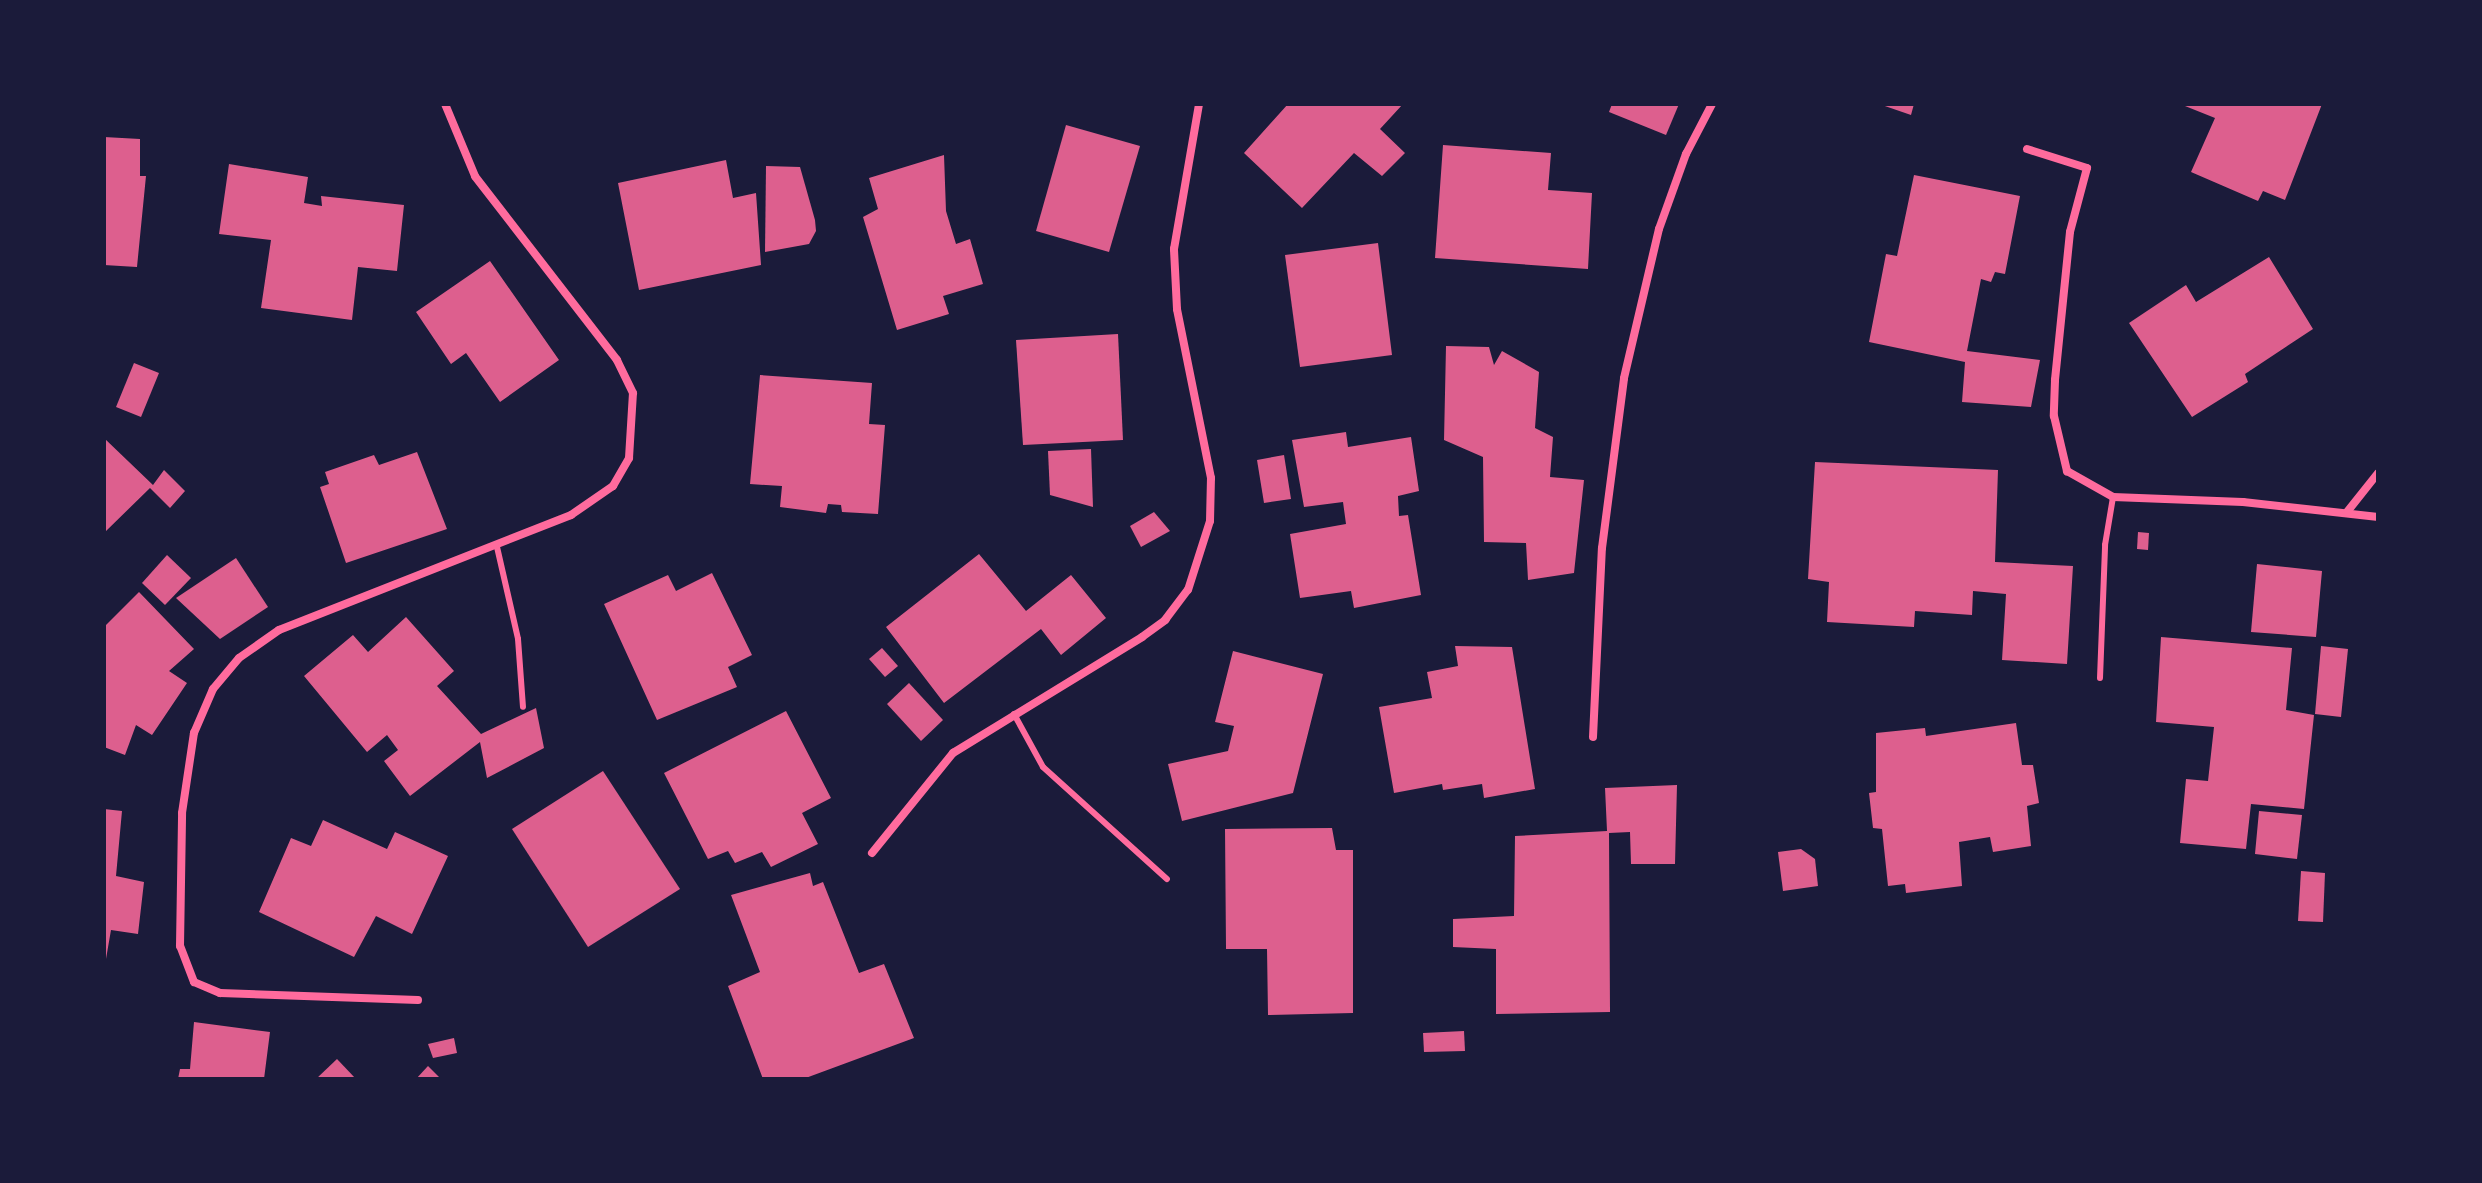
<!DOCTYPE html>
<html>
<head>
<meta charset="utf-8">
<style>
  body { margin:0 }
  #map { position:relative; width:2482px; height:1183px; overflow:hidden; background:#1b1b3a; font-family:"PT Serif",serif }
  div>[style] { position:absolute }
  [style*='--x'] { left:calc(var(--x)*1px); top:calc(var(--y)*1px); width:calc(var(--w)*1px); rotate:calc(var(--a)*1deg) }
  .building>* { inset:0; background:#dd5f8e }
  .service>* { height:6px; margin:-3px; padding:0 3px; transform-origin:3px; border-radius:3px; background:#ff6b9d }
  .minor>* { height:8px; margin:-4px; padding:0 4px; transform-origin:4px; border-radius:4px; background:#ff6b9d }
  span { translate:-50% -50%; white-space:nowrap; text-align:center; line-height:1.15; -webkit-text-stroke:6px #1b1b3a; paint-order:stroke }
  .frame { position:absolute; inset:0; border:106px solid #1b1b3a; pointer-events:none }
</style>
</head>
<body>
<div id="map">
  <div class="building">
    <i style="clip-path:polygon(1288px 104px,1403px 104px,1380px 129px,1405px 153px,1382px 176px,1354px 153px,1302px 208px,1244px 153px)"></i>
    <i style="clip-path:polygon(1612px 104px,1679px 104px,1666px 135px,1609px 112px)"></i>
    <i style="clip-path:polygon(1879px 104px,1914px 104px,1911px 115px)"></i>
    <i style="clip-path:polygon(2180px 104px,2322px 104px,2285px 200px,2263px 191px,2258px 201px,2191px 172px,2215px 118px)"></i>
    <i style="clip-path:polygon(1066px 125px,1140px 146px,1109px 252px,1036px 231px)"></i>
    <i style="clip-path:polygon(104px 137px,140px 139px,140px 176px,146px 176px,137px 267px,104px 265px)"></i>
    <i style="clip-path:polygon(1443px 145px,1551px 153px,1548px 190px,1592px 193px,1588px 269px,1435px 258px)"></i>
    <i style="clip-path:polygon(944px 155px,946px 211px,956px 244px,970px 239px,983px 284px,943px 296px,949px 314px,897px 330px,863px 217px,878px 209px,869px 178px)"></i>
    <i style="clip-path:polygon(726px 160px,733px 198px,756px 193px,761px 265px,639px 290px,618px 183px)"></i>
    <i style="clip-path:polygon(229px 164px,308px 177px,304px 203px,322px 206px,321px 196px,404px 205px,397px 271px,358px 267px,352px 320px,261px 308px,271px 240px,219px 234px)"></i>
    <i style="clip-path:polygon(766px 166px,800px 167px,815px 220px,816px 231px,809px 244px,765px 252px)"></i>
    <i style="clip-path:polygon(1914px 175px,2020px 196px,2005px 274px,1995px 272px,1991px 282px,1981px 279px,1967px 351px,2040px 360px,2031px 407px,1962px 402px,1965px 362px,1869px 342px,1886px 254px,1897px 256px)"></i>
    <i style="clip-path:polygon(1378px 243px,1392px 355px,1300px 367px,1285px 255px)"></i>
    <i style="clip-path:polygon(2269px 257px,2313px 329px,2245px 374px,2248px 382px,2192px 417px,2129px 323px,2186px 285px,2196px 302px)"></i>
    <i style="clip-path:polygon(490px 261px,559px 360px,500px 402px,466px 353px,451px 364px,416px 312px)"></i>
    <i style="clip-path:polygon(1118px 334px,1123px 440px,1023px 445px,1016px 340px)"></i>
    <i style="clip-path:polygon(1446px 346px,1489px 347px,1494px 365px,1502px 351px,1539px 372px,1535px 428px,1553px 437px,1550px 477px,1584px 480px,1574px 573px,1528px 580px,1526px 543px,1484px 542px,1483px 457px,1444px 440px)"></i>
    <i style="clip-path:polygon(134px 363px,159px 373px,141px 417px,116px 407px)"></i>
    <i style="clip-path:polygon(760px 375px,872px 383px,869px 424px,885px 425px,878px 514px,842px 512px,841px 505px,828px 504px,826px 513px,780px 507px,782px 486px,750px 484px)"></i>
    <i style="clip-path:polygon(1346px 432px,1348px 447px,1411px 437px,1419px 491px,1398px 496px,1399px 516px,1408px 515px,1421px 595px,1354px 608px,1351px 591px,1300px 598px,1290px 534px,1346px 524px,1343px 502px,1304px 507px,1292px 440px)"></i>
    <i style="clip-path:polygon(104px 438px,153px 485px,164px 470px,185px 491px,170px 508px,150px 488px,104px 533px)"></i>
    <i style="clip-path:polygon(1091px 449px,1093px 507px,1050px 495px,1048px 451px)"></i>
    <i style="clip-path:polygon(417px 452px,447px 529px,346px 563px,320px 487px,329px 484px,325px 472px,374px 455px,379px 465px)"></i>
    <i style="clip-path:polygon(1284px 455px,1291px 499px,1264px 503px,1257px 460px)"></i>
    <i style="clip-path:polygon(1815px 462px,1998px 470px,1995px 562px,2073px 566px,2067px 664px,2002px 660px,2006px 594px,1973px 591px,1972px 615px,1915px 611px,1914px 627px,1827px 622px,1829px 582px,1808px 579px)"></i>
    <i style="clip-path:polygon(1154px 512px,1170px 531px,1141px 547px,1130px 526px)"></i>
    <i style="clip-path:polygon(2138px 532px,2149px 533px,2148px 550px,2137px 549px)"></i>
    <i style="clip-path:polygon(979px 554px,1026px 611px,1071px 575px,1106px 618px,1061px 655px,1041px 629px,944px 703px,886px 627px)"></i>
    <i style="clip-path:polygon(167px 555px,191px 578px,165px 605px,142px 583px)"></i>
    <i style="clip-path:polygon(236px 558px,268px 607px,220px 639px,176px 598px)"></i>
    <i style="clip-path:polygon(2257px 564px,2322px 571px,2316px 637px,2251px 632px)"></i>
    <i style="clip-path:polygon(712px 573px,752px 655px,728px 667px,737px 687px,657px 720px,604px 604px,668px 575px,676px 591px)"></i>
    <i style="clip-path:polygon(139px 592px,194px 649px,169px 671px,187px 683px,152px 735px,136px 725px,125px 755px,104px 747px,104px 627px)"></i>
    <i style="clip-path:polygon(406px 617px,454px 671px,437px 686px,481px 734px,536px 708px,544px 748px,487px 778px,480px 742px,410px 796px,384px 761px,398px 750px,387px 735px,367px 752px,304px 676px,353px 635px,368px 652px)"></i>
    <i style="clip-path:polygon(2161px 637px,2292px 648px,2286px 710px,2314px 715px,2304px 809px,2251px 804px,2246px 849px,2180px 843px,2186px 779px,2208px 781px,2214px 727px,2156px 722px)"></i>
    <i style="clip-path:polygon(1455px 646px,1512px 647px,1535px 789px,1484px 798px,1482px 784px,1443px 790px,1442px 784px,1394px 793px,1379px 707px,1432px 698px,1427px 672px,1458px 666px)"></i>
    <i style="clip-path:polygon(2321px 646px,2348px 649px,2341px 717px,2315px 714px)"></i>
    <i style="clip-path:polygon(882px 648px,898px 666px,885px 677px,869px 659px)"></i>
    <i style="clip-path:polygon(1233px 651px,1323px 674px,1293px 793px,1182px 821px,1168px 764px,1228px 751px,1234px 726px,1215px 722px)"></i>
    <i style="clip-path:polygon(909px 683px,943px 720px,921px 741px,887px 704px)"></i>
    <i style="clip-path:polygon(786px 711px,831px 798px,802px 813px,818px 844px,771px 867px,762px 852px,735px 863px,728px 851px,708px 859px,664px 773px)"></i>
    <i style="clip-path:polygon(2016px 723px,2022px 765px,2033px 765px,2039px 803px,2027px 806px,2031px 846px,1993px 852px,1990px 837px,1959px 842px,1962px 886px,1906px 893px,1905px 884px,1888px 886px,1882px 829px,1873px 828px,1869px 793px,1876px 792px,1876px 733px,1925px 728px,1926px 736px)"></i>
    <i style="clip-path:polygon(603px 771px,680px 889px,588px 947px,512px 829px)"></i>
    <i style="clip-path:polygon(1677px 785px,1675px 864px,1631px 864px,1630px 832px,1609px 833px,1610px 1012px,1496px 1014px,1496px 949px,1453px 947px,1453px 919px,1514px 916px,1515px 836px,1607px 831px,1605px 788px)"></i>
    <i style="clip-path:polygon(104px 809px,122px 811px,116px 876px,144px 882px,138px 934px,111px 930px,106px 959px)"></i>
    <i style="clip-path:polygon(2259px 811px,2302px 815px,2297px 859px,2255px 854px)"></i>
    <i style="clip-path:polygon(323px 820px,387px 849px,395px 832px,448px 856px,412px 934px,376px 916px,354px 957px,259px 912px,291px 838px,311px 846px)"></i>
    <i style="clip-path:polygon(1332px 828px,1336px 850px,1353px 850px,1353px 1013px,1268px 1015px,1267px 949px,1226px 949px,1225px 829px)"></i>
    <i style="clip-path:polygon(1801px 849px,1815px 859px,1818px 886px,1783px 891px,1778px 852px)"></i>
    <i style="clip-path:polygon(2301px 871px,2325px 873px,2323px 922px,2298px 921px)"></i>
    <i style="clip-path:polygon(810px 873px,813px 886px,823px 882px,859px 973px,884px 964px,914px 1038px,803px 1079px,763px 1079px,728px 986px,760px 972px,731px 895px)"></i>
    <i style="clip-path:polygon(194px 1022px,270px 1032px,264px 1079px,178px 1079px,180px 1069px,190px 1069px)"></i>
    <i style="clip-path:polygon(1464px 1031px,1465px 1051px,1424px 1052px,1423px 1033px)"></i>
    <i style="clip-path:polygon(454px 1038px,457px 1053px,433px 1058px,428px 1044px)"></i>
    <i style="clip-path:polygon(337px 1059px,356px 1079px,316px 1079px)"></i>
    <i style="clip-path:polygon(428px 1066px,441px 1079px,416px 1079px)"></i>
  </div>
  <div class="service">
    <i style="--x:497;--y:547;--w:94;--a:77.1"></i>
    <i style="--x:518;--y:639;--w:68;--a:85.8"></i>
    <i style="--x:2100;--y:678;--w:133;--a:-87.8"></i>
    <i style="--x:2105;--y:545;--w:49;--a:-80.5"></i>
    <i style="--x:1014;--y:714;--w:60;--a:61.3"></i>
    <i style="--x:1043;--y:767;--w:167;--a:42.1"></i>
  </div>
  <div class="minor">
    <i style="--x:2027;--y:149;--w:63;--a:17.6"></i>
    <i style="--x:2087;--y:168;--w:66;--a:104.9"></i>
    <i style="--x:2070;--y:232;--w:149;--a:95.8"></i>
    <i style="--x:2055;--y:380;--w:36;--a:92"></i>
    <i style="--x:2054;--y:416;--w:57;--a:76.7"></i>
    <i style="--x:2067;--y:471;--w:53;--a:29.5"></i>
    <i style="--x:2113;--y:497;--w:130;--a:2.2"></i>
    <i style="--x:2243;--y:502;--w:136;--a:6.3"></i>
    <i style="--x:2347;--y:512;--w:50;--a:-51.5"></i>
    <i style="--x:1593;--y:737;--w:189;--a:-87.3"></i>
    <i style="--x:1602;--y:548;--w:171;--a:-82.6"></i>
    <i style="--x:1624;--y:378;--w:153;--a:-76.8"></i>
    <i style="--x:1659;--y:229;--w:80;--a:-70.2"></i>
    <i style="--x:1686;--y:154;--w:56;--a:-62.5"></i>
    <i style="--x:872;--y:853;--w:129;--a:-51"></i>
    <i style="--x:953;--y:753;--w:222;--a:-31.5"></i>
    <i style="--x:1142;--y:637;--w:29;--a:-36"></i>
    <i style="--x:1165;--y:620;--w:38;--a:-53"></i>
    <i style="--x:1188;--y:590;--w:72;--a:-72.3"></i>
    <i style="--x:1210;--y:521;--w:43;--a:-88.7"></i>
    <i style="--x:1211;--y:478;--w:172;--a:-101.4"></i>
    <i style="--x:1177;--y:309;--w:60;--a:-92.9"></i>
    <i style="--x:1174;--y:249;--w:147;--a:-80.2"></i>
    <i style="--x:418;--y:1000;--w:198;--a:-178"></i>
    <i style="--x:220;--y:993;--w:28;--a:-157"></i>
    <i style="--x:194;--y:982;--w:39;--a:-111"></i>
    <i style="--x:180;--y:946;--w:133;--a:-89.1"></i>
    <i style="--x:182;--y:813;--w:81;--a:-81.5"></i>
    <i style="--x:194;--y:733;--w:48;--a:-66.6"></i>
    <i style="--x:213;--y:689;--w:40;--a:-50"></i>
    <i style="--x:239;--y:658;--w:49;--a:-35"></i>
    <i style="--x:279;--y:630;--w:314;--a:-21.5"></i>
    <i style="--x:571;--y:515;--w:51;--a:-34.6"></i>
    <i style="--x:613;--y:486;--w:32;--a:-60"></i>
    <i style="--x:629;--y:458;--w:65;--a:-86.5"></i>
    <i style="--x:633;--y:393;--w:37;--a:-116"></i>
    <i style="--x:617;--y:360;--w:232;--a:-127.7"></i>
    <i style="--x:475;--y:176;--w:78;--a:-112.6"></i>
  </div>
  <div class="frame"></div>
</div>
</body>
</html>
